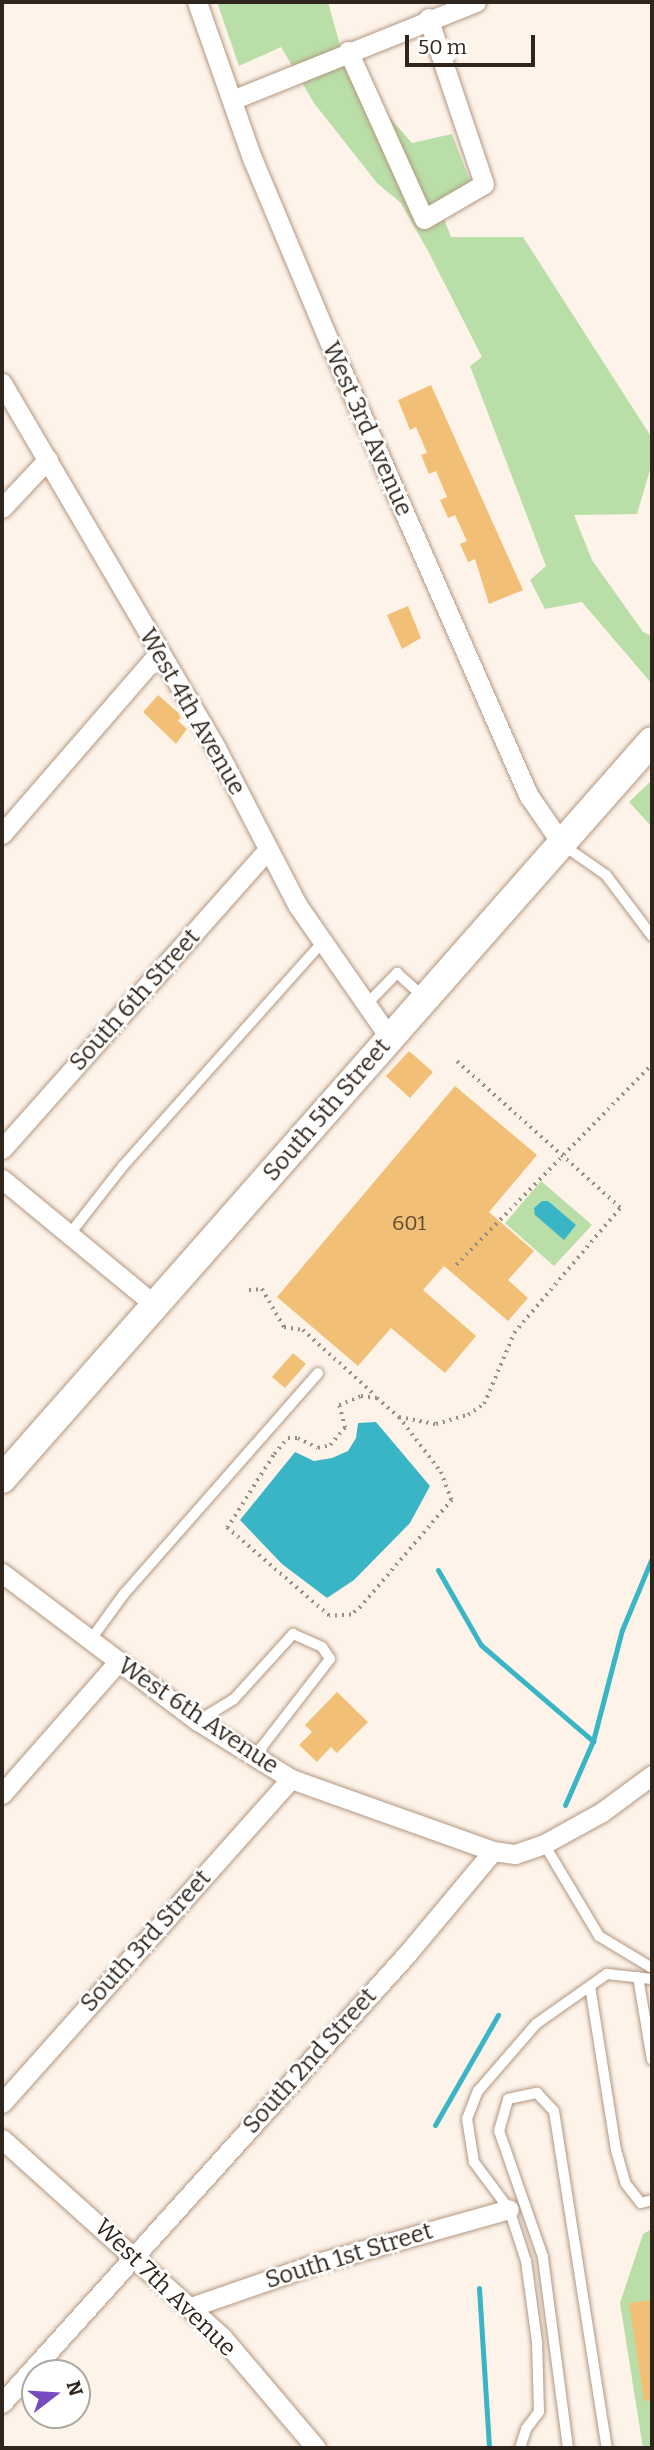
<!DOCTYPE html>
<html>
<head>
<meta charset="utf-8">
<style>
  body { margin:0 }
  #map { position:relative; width:654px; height:2450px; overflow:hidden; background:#fef3e9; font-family:Bitter,serif }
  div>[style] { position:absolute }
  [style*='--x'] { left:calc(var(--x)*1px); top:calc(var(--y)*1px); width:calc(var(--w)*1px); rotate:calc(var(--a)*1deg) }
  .green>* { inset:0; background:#b9dea7 }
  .water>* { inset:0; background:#3ab5c6 }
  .stream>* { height:5px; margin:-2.5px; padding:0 2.5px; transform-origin:2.5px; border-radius:2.5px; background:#3ab5c6 }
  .building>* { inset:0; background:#f2bf77 }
  .path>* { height:3.5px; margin-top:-1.75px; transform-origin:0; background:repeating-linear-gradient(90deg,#988e84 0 2px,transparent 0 7px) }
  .roads { filter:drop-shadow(0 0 2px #b29781) drop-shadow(0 0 2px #b29781) }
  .lane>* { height:10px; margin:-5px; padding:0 5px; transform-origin:5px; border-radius:5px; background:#fff }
  .street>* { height:19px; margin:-9.5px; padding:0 9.5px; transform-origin:9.5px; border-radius:9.5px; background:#fff }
  .secondary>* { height:28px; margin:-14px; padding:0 14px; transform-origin:14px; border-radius:14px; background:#fff }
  span { translate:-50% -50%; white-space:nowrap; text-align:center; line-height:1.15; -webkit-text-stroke:5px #fff; paint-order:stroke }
  .number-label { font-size:21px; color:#604c33 }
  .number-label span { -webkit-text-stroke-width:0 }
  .street-label { font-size:24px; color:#2f251c }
  .frame { position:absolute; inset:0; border:4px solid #2f251c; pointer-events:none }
  .north { position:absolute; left:21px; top:2359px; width:70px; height:70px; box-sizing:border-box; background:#fff; border:2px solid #aca8a4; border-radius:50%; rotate:73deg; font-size:19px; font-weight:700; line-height:28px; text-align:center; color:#2f251c }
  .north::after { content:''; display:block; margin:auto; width:24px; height:32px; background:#774ac2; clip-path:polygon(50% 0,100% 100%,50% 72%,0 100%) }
  .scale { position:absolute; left:405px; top:35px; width:130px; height:32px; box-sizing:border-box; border:4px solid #2f251c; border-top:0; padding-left:9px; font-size:21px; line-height:24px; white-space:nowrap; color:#2f251c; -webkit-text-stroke:5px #fff; paint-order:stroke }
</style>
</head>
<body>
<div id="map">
  <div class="green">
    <i style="clip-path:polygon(217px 2px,328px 2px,346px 67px,412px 143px,452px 134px,470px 181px,438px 203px,451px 237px,523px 237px,652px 438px,652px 463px,637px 514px,574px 515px,592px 560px,643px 632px,652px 636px,652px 684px,582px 602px,545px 609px,530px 580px,546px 566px,470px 366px,482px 357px,428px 251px,401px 203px,377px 183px,314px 103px,281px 47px,239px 66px)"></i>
    <i style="clip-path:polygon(652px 780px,652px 827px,629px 802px)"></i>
    <i style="clip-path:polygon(541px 1181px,592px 1225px,554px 1266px,505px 1223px)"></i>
    <i style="clip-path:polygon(652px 2229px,652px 2448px,643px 2448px,620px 2303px,643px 2234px)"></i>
  </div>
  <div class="water">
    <i style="clip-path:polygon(542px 1201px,548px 1201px,576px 1225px,564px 1240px,535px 1215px,534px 1208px)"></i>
    <i style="clip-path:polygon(376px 1422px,430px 1486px,410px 1523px,354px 1580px,327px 1598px,282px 1564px,240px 1520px,295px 1452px,314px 1461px,332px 1458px,348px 1451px,356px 1438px,358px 1423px)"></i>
  </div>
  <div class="stream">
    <i style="--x:438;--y:1570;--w:86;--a:60.2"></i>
    <i style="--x:481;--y:1645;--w:148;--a:40.6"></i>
    <i style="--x:565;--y:1805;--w:70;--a:-66.4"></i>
    <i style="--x:593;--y:1741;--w:115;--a:-75.4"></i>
    <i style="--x:622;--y:1630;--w:78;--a:-67.4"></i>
    <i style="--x:435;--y:2125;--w:127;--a:-60.2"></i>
    <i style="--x:479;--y:2288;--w:160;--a:86.4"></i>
  </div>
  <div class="building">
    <i style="clip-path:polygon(431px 385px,523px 590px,489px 604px,475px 559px,468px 562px,460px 544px,467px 541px,455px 515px,448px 518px,440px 500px,447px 497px,436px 471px,429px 474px,421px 455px,427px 453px,416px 427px,410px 430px,398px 400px)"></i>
    <i style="clip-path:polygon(408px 606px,421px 638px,402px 649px,387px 615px)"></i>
    <i style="clip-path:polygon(158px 695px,182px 716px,178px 721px,187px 729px,176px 744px,143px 712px)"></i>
    <i style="clip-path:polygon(409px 1051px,433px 1072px,410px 1098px,386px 1076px)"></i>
    <i style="clip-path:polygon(455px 1086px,537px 1155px,489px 1212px,534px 1251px,508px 1280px,528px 1298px,508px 1321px,444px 1266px,423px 1290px,476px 1336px,445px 1373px,391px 1328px,358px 1366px,277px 1297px)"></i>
    <i style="clip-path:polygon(293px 1353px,306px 1364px,285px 1388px,272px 1377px)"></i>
    <i style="clip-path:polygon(337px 1692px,368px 1722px,337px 1753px,331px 1747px,317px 1762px,299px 1745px,312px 1732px,305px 1725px)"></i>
    <i style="clip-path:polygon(652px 2300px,652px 2400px,644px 2401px,629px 2303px)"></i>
  </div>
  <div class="path">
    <i style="--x:456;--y:1265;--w:281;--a:-45.7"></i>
    <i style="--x:249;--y:1290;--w:13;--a:-4"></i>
    <i style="--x:262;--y:1289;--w:44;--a:59.9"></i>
    <i style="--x:284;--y:1327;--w:19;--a:9"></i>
    <i style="--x:303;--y:1330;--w:98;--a:42.1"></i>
    <i style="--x:399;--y:1417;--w:69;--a:52.6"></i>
    <i style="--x:441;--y:1472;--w:30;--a:69"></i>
    <i style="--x:452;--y:1500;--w:140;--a:130.4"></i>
    <i style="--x:361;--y:1607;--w:13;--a:141"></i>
    <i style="--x:351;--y:1615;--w:22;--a:177"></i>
    <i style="--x:329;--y:1616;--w:135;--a:-139.2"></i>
    <i style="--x:227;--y:1528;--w:88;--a:-57.6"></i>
    <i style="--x:274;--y:1454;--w:21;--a:-49"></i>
    <i style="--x:288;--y:1438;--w:10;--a:0"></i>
    <i style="--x:298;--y:1438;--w:22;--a:27"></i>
    <i style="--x:318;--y:1448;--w:12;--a:-14"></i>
    <i style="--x:330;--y:1445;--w:23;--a:-49"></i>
    <i style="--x:345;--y:1428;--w:24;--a:-105"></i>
    <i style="--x:339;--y:1405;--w:24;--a:-22"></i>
    <i style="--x:361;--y:1396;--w:16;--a:7"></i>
    <i style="--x:377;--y:1398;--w:29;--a:41"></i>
    <i style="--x:399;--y:1417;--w:38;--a:11"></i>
    <i style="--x:436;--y:1424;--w:33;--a:-16"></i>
    <i style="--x:468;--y:1415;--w:19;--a:-35"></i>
    <i style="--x:484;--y:1404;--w:77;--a:-67.1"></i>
    <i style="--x:514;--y:1333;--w:164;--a:-49.7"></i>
    <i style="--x:620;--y:1208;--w:220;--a:-138.1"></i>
  </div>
  <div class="roads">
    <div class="lane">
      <i style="--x:563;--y:845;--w:52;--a:34.9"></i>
      <i style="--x:606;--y:875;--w:76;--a:53"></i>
      <i style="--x:366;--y:1005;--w:45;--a:-45.9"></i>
      <i style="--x:397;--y:973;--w:38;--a:42"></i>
      <i style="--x:69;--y:1235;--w:88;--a:-52"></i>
      <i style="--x:123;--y:1166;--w:297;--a:-48.3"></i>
      <i style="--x:89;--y:1642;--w:59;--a:-53.9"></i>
      <i style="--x:124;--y:1594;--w:294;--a:-48.7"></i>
      <i style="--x:198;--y:1721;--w:42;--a:-31.4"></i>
      <i style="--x:234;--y:1699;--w:88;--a:-47.8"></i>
      <i style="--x:293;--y:1634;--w:32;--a:24"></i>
      <i style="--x:322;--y:1647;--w:14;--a:56"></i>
      <i style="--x:330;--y:1659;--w:124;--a:127.8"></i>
      <i style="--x:544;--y:1844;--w:107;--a:59.1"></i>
      <i style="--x:599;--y:1936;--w:62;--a:31.1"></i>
      <i style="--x:638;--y:1977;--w:84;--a:80.4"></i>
      <i style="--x:590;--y:1986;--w:166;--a:81"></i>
      <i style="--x:616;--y:2150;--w:35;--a:74"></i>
      <i style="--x:626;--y:2184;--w:24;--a:52"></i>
      <i style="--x:641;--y:2203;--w:11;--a:-15"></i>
      <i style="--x:520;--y:2448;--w:20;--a:-72"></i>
      <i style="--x:526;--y:2429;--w:21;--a:-53"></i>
      <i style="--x:539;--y:2412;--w:70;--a:-91.6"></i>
      <i style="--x:537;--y:2342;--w:82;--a:-97.7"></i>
      <i style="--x:526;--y:2261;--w:55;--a:-108.1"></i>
      <i style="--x:509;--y:2209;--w:59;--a:-126.7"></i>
      <i style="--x:474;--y:2162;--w:44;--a:-99.2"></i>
      <i style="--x:467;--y:2119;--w:30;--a:-69"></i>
      <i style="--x:478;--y:2091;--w:89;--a:-49.1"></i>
      <i style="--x:536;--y:2024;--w:87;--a:-35.2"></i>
      <i style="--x:607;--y:1974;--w:45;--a:6.3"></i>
      <i style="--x:568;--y:2448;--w:193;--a:-97.5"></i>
      <i style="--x:543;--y:2257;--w:133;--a:-109.2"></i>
      <i style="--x:499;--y:2131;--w:33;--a:-74"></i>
      <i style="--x:508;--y:2099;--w:30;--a:-12"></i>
      <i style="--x:537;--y:2093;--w:25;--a:47"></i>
      <i style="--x:554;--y:2111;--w:341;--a:81.1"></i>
    </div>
    <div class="street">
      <i style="--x:197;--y:2;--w:165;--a:70.6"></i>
      <i style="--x:252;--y:158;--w:199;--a:67.2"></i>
      <i style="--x:329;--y:341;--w:497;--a:66.3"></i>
      <i style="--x:529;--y:796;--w:58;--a:55.5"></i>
      <i style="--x:348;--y:51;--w:184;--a:65.7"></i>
      <i style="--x:424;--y:219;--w:69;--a:-30.3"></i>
      <i style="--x:484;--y:184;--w:175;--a:-108.6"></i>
      <i style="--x:232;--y:100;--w:263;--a:-21.9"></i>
      <i style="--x:2;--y:383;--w:423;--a:59.6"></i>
      <i style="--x:216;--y:748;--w:178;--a:62.6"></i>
      <i style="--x:298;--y:906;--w:160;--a:55.2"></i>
      <i style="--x:2;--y:508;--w:67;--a:-46.8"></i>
      <i style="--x:2;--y:834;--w:240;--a:-49.1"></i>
      <i style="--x:2;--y:1149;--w:401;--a:-48.4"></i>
      <i style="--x:2;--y:1179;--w:200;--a:39.5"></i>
      <i style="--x:2;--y:1573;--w:246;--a:37.1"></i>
      <i style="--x:198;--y:1721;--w:110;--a:31.9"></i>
      <i style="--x:291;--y:1779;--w:214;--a:19.6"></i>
      <i style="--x:2;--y:1794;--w:177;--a:-48.7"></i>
      <i style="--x:2;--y:2103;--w:434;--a:-48.3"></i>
      <i style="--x:2;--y:2139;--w:296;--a:42"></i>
      <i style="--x:222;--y:2337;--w:145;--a:49.7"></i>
      <i style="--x:191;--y:2307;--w:138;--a:-19.1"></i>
      <i style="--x:321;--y:2262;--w:195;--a:-15.7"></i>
      <i style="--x:2;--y:2403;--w:605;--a:-47.95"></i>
      <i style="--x:407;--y:1954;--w:134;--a:-50.1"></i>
      <i style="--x:493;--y:1851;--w:22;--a:8"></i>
      <i style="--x:515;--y:1854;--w:31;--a:-19"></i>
      <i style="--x:544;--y:1844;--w:66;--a:-28.9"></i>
      <i style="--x:602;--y:1812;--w:62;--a:-36.5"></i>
    </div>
    <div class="secondary">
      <i style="--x:2;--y:1479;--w:983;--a:-48.63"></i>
    </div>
  </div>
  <div class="number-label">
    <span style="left:409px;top:1223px">601</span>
  </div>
  <div class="street-label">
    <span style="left:367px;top:429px;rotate:66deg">West 3rd Avenue</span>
    <span style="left:192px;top:712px;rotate:60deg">West 4th Avenue</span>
    <span style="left:135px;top:1000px;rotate:-48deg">South 6th Street</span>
    <span style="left:327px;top:1110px;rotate:-49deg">South 5th Street</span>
    <span style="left:198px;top:1716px;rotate:34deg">West 6th Avenue</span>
    <span style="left:146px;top:1941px;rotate:-48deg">South 3rd Street</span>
    <span style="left:310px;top:2061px;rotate:-48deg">South 2nd Street</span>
    <span style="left:349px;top:2256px;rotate:-17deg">South 1st Street</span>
    <span style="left:165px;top:2288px;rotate:44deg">West 7th Avenue</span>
  </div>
  <div class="frame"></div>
  <div class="north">N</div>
  <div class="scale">50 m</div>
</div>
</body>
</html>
